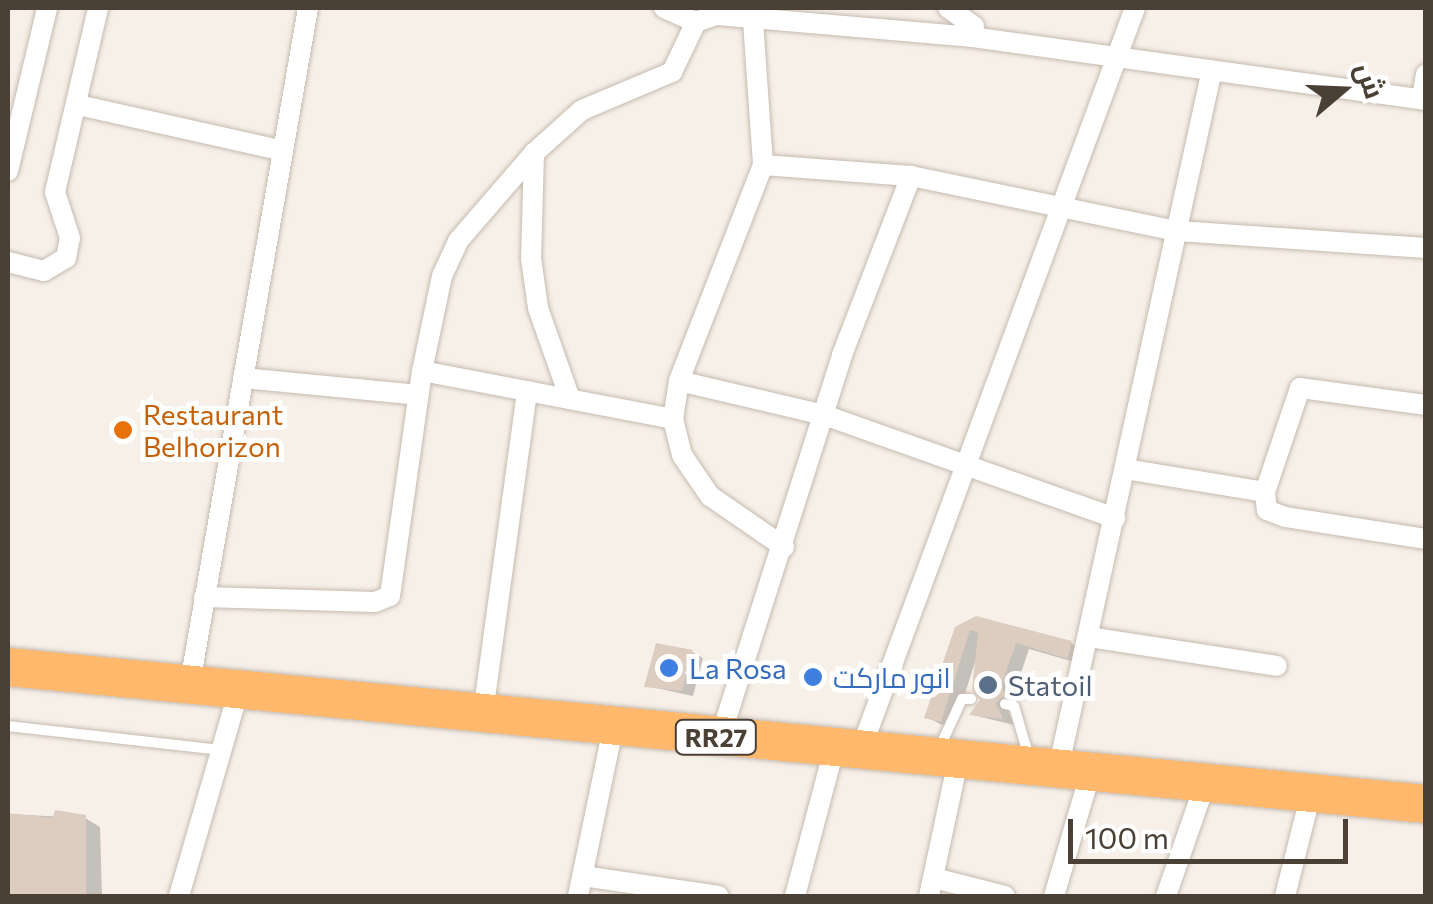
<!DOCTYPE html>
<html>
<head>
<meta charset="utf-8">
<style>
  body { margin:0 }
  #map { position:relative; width:1433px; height:904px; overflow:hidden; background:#f6f0e9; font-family:Commissioner,Cairo,sans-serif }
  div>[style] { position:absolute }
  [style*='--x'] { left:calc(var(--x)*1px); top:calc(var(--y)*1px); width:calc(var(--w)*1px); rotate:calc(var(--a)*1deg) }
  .shadow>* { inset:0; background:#0003 }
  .building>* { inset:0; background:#dccdc0 }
  .roads { filter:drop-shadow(0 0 2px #c6baae) drop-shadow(0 0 2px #c6baae) }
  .lane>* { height:10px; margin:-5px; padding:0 5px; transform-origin:5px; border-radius:5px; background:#fff }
  .street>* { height:20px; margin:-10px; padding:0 10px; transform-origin:10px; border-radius:10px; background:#fff }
  .highway>* { height:38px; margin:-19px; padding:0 19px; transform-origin:19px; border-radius:19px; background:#ffb86c }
  .dots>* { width:28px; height:28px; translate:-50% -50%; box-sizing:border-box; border:5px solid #fff; border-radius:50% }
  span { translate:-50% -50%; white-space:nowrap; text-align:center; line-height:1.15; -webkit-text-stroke:10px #fff; paint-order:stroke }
  .shield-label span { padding:2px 8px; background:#fff; border:2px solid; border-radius:8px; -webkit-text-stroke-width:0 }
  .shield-label { font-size:25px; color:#4b4036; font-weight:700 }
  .food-label { font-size:28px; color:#c56008 }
  .left { translate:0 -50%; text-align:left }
  .shop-label { font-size:28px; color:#366cbe }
  .service-label { font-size:28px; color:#4e5e75 }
  .frame { position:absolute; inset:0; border:10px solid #4b4036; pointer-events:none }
  .north { position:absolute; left:1293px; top:40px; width:100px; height:100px; -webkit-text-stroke:8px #fff; paint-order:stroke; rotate:71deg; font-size:28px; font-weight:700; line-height:40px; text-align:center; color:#4b4036 }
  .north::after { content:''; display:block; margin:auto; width:35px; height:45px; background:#4b4036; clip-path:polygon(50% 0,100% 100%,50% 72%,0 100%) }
  .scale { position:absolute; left:1068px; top:819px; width:280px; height:45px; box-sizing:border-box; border:5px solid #4b4036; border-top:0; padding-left:12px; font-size:30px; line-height:35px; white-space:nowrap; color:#4b4036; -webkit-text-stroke:8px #fff; paint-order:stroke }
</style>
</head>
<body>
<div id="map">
  <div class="shadow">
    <i style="clip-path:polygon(976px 618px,1071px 643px,1084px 651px,1081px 664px,1029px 649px,1014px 694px,1018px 703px,1008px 711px,1014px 725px,973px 715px,983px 700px,975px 662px,954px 728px,940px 724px,927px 717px,957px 629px)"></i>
    <i style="clip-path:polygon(692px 652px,703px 658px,693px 696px,647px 686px)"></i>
    <i style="clip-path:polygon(8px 814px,85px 818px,100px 827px,102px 896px,8px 896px)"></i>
  </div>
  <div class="building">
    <i style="clip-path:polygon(976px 616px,1072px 641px,1068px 659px,1016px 643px,1001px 686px,1006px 695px,996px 703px,1003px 719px,969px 715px,980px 700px,972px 690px,978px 632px,970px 630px,941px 722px,924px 718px,955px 627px)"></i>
    <i style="clip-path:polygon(656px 643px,693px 650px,682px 691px,644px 687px)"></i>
    <i style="clip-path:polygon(55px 810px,86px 815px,86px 896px,8px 896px,8px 813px,53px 818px)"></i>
  </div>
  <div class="roads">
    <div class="lane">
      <i style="--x:1005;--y:704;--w:9;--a:13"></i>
      <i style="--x:1014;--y:706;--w:53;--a:73.6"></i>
      <i style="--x:8;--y:726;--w:214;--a:6.4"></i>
      <i style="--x:939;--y:749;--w:55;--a:-65.3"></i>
      <i style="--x:962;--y:699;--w:9;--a:0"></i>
    </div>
    <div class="street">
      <i style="--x:664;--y:8;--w:35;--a:24"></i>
      <i style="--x:948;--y:8;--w:32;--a:35"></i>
      <i style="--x:753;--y:21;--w:144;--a:86"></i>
      <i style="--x:763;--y:165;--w:232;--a:111.3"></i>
      <i style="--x:679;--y:381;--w:38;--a:99"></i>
      <i style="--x:673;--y:419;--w:37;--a:76"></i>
      <i style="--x:682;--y:455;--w:50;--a:55.7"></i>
      <i style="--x:710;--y:496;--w:90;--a:34.6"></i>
      <i style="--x:1422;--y:99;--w:25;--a:-81"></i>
      <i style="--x:78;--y:105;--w:210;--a:12.6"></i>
      <i style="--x:534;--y:153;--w:105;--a:91.6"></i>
      <i style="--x:531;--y:258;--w:50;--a:82"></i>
      <i style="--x:538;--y:308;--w:96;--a:70.6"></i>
      <i style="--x:763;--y:165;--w:148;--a:4.3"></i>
      <i style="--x:911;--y:176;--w:272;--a:11.7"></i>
      <i style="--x:1177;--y:231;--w:250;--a:3.9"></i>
      <i style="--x:8;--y:171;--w:168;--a:-76.5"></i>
      <i style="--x:8;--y:262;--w:37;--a:14"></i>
      <i style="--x:44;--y:271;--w:26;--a:-31"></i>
      <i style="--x:66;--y:258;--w:20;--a:-79"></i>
      <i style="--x:70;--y:238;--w:48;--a:-108.1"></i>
      <i style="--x:55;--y:192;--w:189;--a:-76.8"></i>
      <i style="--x:422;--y:371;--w:256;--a:10.8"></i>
      <i style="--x:243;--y:378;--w:176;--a:5.5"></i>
      <i style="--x:679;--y:381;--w:149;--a:13.2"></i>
      <i style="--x:824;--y:415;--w:309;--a:19.5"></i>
      <i style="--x:1426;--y:405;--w:127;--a:-172.3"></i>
      <i style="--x:1300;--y:388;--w:110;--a:108.6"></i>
      <i style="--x:1265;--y:492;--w:18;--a:84"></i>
      <i style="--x:1267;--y:510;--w:19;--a:21"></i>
      <i style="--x:1285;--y:517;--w:143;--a:8.9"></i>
      <i style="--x:1125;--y:469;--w:142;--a:9.3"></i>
      <i style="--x:204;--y:597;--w:171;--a:1.7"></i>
      <i style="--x:375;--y:602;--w:16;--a:-22"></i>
      <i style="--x:390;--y:596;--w:227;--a:-81.9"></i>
      <i style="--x:422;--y:371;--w:97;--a:-78.1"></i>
      <i style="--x:442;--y:276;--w:38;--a:-65"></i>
      <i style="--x:458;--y:241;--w:116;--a:-49.2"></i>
      <i style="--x:534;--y:153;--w:64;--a:-41.9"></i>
      <i style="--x:582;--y:110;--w:98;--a:-22.9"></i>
      <i style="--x:672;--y:72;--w:55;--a:-64.4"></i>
      <i style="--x:696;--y:22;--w:21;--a:-19"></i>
      <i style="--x:716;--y:15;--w:257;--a:4.9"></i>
      <i style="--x:972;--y:37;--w:458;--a:7.9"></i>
      <i style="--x:1088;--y:637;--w:191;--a:8.7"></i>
      <i style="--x:190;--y:683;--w:685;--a:-80.08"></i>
      <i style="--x:483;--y:713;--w:325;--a:-82.2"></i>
      <i style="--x:720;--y:738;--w:402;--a:-72.3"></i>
      <i style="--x:842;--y:355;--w:192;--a:-68.9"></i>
      <i style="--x:861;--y:749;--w:790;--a:-69.71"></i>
      <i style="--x:1059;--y:765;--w:708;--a:-77.59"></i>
      <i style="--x:583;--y:876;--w:137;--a:8.4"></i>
      <i style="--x:934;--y:878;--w:73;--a:14.2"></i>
      <i style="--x:179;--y:896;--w:216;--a:-73.8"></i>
      <i style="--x:578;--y:896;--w:172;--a:-78.2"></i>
      <i style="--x:795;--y:896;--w:155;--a:-75.1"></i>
      <i style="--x:929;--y:896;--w:143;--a:-77.9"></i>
      <i style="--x:1054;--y:896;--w:134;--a:-73.5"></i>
      <i style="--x:1166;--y:896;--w:119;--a:-70.8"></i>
      <i style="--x:1285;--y:896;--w:106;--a:-75.8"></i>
    </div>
    <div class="highway">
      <i style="--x:8;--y:667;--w:1425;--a:5.52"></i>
    </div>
  </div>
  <div class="dots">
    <i style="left:123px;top:430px;background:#e8710a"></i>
    <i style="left:669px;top:668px;background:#3f7fe0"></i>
    <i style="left:813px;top:677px;background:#3f7fe0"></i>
    <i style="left:988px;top:685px;background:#5c6f8a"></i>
  </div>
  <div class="shield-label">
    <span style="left:716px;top:737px">RR27</span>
  </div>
  <div class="food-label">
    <span class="left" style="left:143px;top:430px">Restaurant<br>Belhorizon</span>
  </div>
  <div class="shop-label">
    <span class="left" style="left:689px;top:668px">La Rosa</span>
    <span class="left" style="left:833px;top:677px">انور ماركت</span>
  </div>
  <div class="service-label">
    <span class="left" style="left:1008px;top:685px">Statoil</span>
  </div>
  <div class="frame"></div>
  <div class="north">ش</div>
  <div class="scale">100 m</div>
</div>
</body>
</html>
